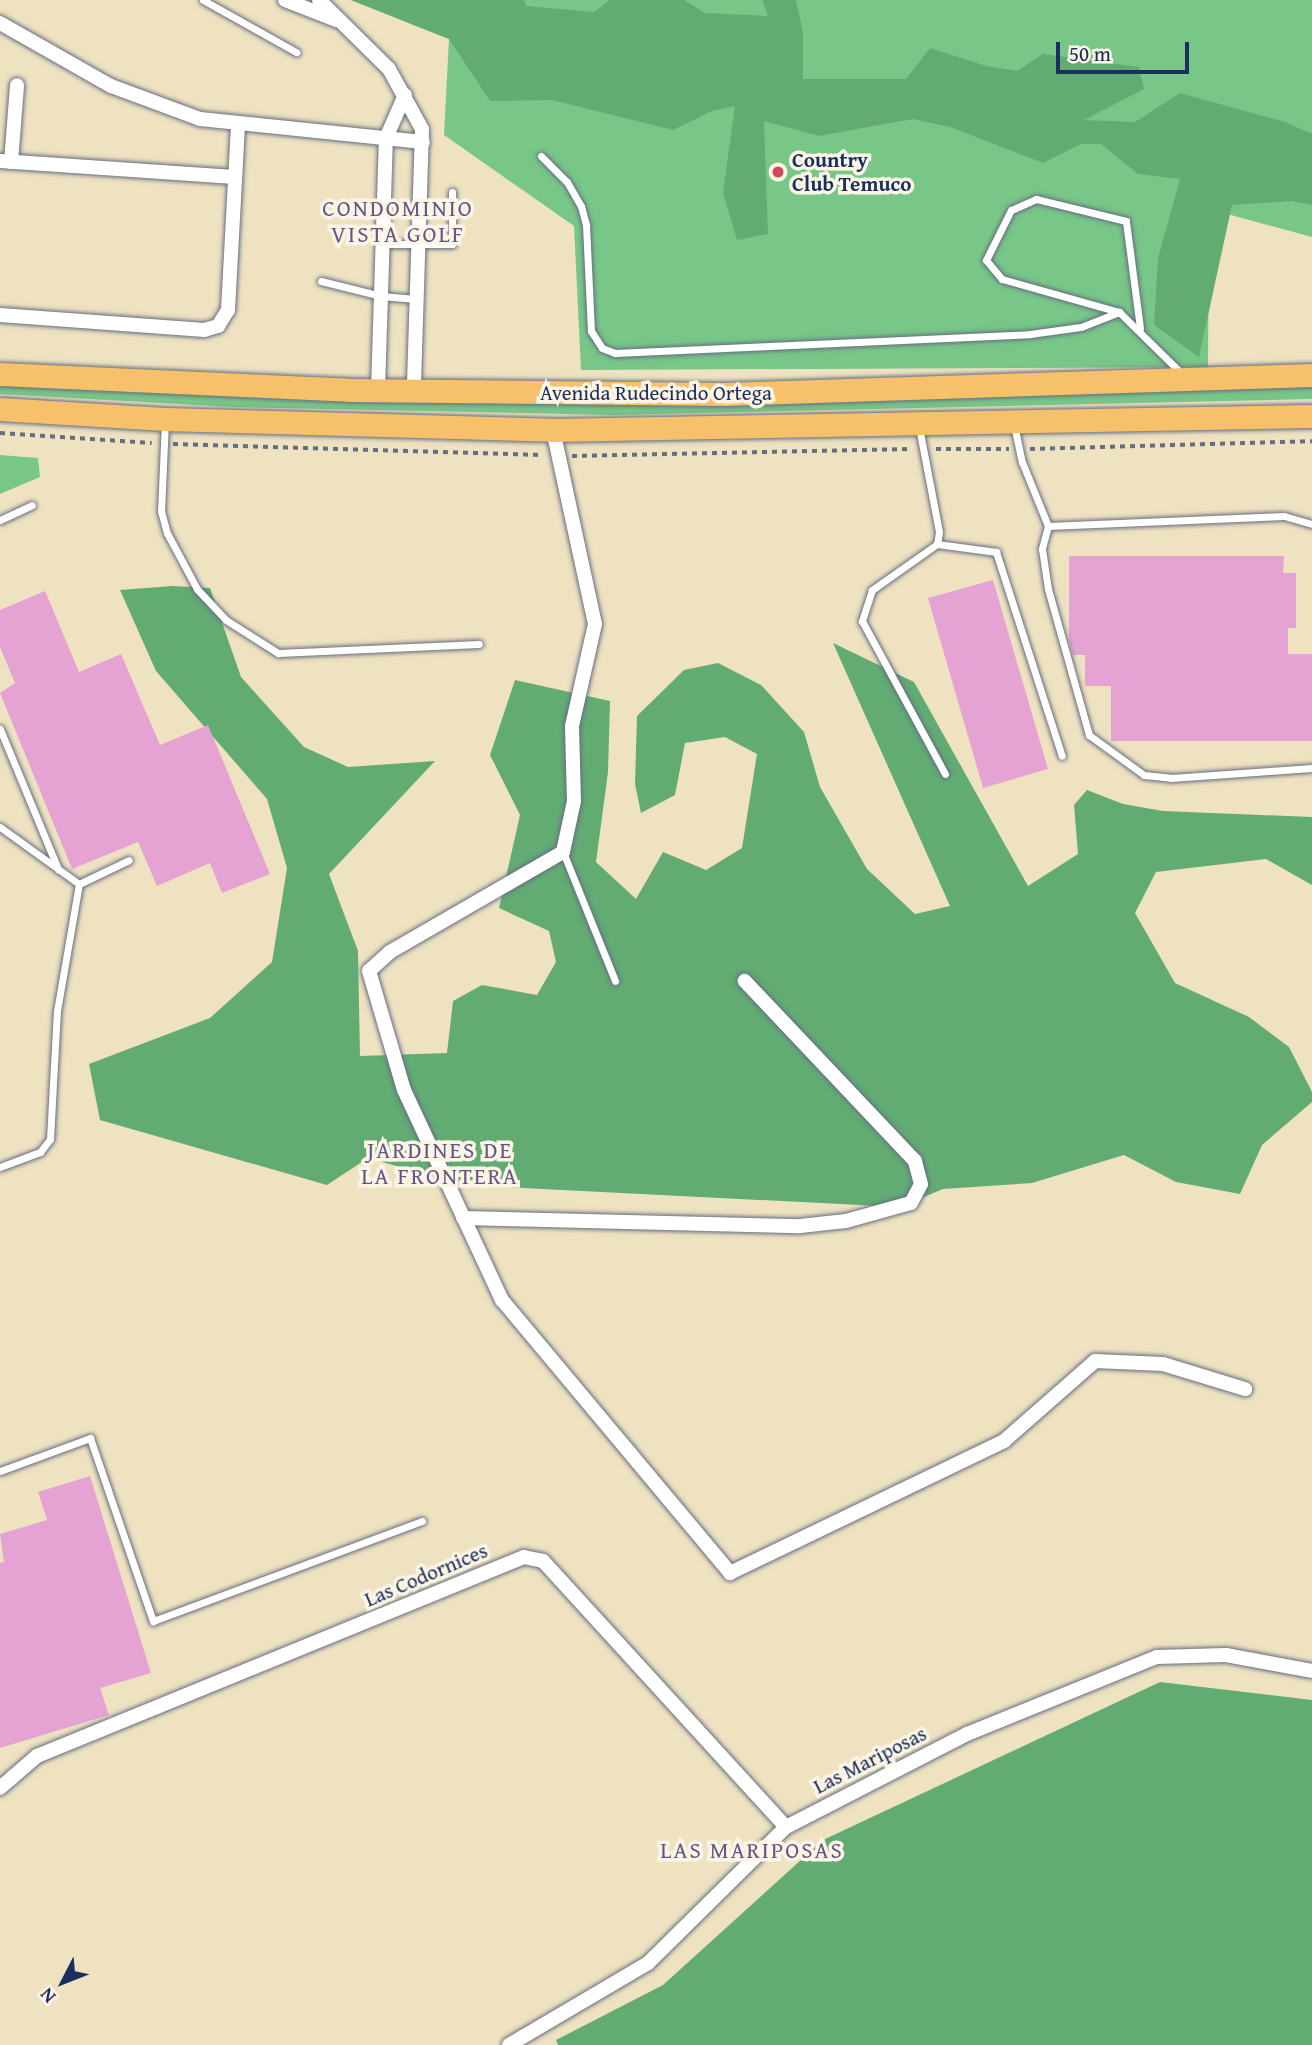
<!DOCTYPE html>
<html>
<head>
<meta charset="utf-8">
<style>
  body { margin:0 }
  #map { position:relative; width:1312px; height:2045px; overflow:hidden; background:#eee2c1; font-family:"Gentium Book Plus",serif }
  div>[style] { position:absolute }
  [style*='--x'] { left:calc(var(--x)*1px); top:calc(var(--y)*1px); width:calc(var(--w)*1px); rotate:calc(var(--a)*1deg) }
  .green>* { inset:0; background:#78c788 }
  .forest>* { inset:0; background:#62ac74 }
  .building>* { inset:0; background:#e4a3d3 }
  .path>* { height:3.5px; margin-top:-1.75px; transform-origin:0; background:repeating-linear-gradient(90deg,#656e81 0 5px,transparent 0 10px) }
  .roads { filter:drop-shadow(0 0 2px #656e81) drop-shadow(0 0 2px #656e81) }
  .service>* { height:7px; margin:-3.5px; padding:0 3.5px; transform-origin:3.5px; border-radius:3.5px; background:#fff }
  .minor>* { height:14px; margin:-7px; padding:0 7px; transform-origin:7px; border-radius:7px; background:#fff }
  .primary>* { height:23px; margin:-11.5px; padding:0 11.5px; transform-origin:11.5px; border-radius:11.5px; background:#f7c06b }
  .dots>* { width:19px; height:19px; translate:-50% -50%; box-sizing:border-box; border:4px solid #fcf5e5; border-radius:50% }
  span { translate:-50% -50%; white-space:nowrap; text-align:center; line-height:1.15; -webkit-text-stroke:7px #fcf5e5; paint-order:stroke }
  .poi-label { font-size:21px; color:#1b2f5e; font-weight:700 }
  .left { translate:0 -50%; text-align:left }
  .street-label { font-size:21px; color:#1b2f5e }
  .neighbourhood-label { font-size:23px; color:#615887; letter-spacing:2px }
  .north { position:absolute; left:28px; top:1947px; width:70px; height:70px; -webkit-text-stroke:5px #fcf5e5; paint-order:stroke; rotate:228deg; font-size:19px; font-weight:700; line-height:28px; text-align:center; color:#1b2f5e }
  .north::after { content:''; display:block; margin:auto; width:24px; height:32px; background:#1b2f5e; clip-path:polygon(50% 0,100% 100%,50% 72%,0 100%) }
  .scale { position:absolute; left:1056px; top:42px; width:133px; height:32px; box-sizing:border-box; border:4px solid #1b2f5e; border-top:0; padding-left:9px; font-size:21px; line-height:24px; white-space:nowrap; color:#1b2f5e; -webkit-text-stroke:5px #fcf5e5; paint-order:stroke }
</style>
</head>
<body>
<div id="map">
  <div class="green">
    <i style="clip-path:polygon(351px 0,1312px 0,1312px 237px,1209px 209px,1208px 367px,581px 370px,574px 226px,444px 135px,449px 39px)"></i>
    <i style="clip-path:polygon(0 380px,1312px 386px,1312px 399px,611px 415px,233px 407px,0 394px)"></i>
    <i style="clip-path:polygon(0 455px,38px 458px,40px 477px,0 494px)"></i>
  </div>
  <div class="forest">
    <i style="clip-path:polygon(351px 0,524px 0,526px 6px,594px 12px,610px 0,684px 0,705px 13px,768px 16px,762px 0,796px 0,803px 32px,803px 79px,906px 79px,930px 48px,986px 66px,1017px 71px,1043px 54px,1139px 67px,1144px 89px,1084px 120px,1135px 122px,1180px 93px,1285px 122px,1312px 134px,1312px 205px,1291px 201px,1232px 205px,1199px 357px,1154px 325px,1158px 258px,1180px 179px,1138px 174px,1101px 144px,1081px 144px,1043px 163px,950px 127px,913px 119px,819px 136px,764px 121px,768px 234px,737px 240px,723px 193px,735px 106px,712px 111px,673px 130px,552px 100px,490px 101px,449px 39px)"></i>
    <i style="clip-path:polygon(172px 586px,210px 588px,241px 677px,304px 747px,348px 767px,435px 761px,329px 874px,358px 951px,360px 1056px,447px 1053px,453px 1001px,482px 985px,537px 995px,556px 962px,549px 931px,499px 908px,520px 815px,490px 755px,515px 680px,610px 701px,608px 772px,596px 862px,636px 899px,663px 852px,706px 870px,742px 848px,757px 754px,725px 737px,685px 743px,675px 795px,641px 813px,635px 784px,637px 716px,684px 670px,718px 663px,761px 685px,804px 732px,820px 787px,867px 869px,915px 914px,950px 906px,833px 643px,914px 682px,1028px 886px,1078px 854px,1074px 805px,1087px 790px,1123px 804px,1163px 811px,1312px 817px,1312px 885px,1266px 859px,1156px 872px,1135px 913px,1175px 983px,1249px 1017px,1289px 1047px,1312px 1092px,1312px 1102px,1262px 1145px,1240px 1194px,1176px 1182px,1124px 1155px,1032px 1183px,943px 1189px,900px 1207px,464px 1185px,368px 1158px,327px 1185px,100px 1120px,89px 1064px,210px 1018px,272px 962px,287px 868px,267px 799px,156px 671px,120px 590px)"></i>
    <i style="clip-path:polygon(1160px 1682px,1312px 1700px,1312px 2045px,558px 2045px,556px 2040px,663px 1985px,823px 1840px)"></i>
  </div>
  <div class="building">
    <i style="clip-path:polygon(1069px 556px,1284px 556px,1283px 573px,1296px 573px,1296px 628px,1288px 628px,1288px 654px,1312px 654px,1312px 741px,1111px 741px,1111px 686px,1085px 686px,1085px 655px,1073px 655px,1069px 641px)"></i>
    <i style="clip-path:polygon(993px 580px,1048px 769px,983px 788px,928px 598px)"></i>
    <i style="clip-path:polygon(45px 591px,79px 672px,121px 654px,160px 745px,208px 725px,270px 874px,222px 893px,210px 863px,157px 886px,138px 842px,72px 869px,0 693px,15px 683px,0 647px,0 610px)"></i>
    <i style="clip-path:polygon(90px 1476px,151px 1673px,100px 1688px,109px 1715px,0 1748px,0 1563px,4px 1562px,0 1534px,47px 1520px,38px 1492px)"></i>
  </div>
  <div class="path">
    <i style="--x:0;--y:433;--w:152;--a:3.8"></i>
    <i style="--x:173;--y:444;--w:370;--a:1.7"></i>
    <i style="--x:936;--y:449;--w:73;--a:0"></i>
    <i style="--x:1030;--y:449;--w:282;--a:-1.6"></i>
    <i style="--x:572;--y:456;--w:339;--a:-1.2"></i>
  </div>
  <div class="roads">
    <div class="service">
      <i style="--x:203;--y:0;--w:107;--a:29.2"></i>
      <i style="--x:541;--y:156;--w:37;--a:45"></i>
      <i style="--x:567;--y:182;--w:28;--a:60"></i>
      <i style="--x:581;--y:206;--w:20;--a:75"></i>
      <i style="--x:586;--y:225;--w:106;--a:87.3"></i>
      <i style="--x:591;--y:331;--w:20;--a:57"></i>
      <i style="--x:602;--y:348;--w:14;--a:21"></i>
      <i style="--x:615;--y:353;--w:415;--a:-2.6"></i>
      <i style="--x:1030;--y:334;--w:51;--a:-7.8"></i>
      <i style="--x:1081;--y:327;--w:41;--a:-21.5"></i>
      <i style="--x:383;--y:244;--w:69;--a:0"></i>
      <i style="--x:452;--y:244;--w:52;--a:-90"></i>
      <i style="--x:321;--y:281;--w:62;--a:14"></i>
      <i style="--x:381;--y:296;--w:35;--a:5"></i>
      <i style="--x:1140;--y:328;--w:108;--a:-97.5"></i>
      <i style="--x:1126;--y:221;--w:93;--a:-166.3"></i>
      <i style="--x:1036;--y:199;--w:27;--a:156"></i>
      <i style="--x:1011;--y:210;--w:56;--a:116.6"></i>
      <i style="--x:986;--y:260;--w:25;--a:50"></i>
      <i style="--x:1002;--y:279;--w:122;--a:15.8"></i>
      <i style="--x:1119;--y:312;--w:90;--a:44.5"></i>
      <i style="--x:165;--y:421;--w:90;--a:92.5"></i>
      <i style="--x:161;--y:511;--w:23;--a:75"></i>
      <i style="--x:167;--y:533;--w:64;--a:61.8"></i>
      <i style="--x:197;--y:589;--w:42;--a:46.9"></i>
      <i style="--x:226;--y:620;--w:62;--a:32.4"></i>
      <i style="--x:278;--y:653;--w:201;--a:-2.6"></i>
      <i style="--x:1014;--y:425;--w:38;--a:78"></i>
      <i style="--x:1022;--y:462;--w:69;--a:67.9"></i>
      <i style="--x:1048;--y:526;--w:24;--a:105"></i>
      <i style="--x:1042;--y:549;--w:40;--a:81.5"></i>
      <i style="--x:1048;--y:589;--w:152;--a:74.3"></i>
      <i style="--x:1089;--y:735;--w:68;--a:36"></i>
      <i style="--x:1144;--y:775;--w:27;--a:6"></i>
      <i style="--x:1171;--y:778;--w:141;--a:-4.1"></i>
      <i style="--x:919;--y:427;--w:107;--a:79.2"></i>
      <i style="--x:939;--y:532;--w:12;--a:99"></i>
      <i style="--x:937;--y:544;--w:80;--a:144.7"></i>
      <i style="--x:872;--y:590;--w:33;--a:108"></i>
      <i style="--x:862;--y:621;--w:174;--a:61.5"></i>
      <i style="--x:0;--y:520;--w:35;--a:-25"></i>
      <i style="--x:1048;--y:526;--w:236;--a:-2.4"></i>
      <i style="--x:1284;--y:516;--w:29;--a:16"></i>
      <i style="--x:937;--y:544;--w:60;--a:7.7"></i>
      <i style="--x:996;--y:552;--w:214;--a:72.1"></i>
      <i style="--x:0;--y:729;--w:152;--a:67.5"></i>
      <i style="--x:0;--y:827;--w:97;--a:35.8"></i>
      <i style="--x:563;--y:852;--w:139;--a:68"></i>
      <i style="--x:0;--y:1167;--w:43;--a:-20.6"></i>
      <i style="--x:40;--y:1152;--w:16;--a:-52"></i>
      <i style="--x:50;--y:1139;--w:128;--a:-86.9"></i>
      <i style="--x:57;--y:1011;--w:129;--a:-80.2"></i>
      <i style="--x:79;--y:884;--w:55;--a:-25.6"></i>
      <i style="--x:0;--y:1471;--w:96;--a:-20.1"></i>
      <i style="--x:90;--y:1438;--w:194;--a:71"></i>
      <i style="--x:153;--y:1621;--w:287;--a:-20.4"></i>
    </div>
    <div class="minor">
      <i style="--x:285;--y:0;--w:55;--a:21.4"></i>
      <i style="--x:319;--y:0;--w:98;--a:44.6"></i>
      <i style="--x:389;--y:69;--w:68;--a:61.2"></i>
      <i style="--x:422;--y:129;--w:261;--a:91.8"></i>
      <i style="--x:0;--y:23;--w:128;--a:29.6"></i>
      <i style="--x:111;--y:86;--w:95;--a:20.3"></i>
      <i style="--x:200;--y:119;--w:224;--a:5.9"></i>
      <i style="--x:0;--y:161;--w:235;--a:3.9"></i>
      <i style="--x:11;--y:162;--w:77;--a:-85.5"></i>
      <i style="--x:0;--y:315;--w:205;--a:4.2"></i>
      <i style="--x:204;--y:330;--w:15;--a:-16"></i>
      <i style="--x:218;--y:326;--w:19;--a:-58"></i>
      <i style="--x:228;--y:310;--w:184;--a:-86.9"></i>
      <i style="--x:378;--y:390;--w:252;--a:-88.2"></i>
      <i style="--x:386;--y:138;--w:47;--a:-66.2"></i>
      <i style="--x:553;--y:430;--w:198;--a:77.8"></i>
      <i style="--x:595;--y:624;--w:105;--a:102.7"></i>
      <i style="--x:572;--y:726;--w:75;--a:88.5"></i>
      <i style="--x:574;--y:801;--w:52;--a:102.2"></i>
      <i style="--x:563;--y:852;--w:200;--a:150"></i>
      <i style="--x:390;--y:952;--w:28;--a:138"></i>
      <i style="--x:369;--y:971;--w:124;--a:73.6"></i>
      <i style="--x:404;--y:1090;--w:232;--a:65"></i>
      <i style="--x:502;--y:1300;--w:356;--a:50.1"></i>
      <i style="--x:730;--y:1573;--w:304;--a:-25.7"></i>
      <i style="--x:1004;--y:1441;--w:121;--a:-41.3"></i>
      <i style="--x:1095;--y:1361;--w:68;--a:2.5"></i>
      <i style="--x:1163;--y:1364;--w:86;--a:17"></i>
      <i style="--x:463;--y:1218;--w:337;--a:1.4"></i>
      <i style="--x:800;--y:1226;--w:46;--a:-6.2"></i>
      <i style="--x:846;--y:1221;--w:67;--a:-15.5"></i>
      <i style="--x:911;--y:1203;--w:21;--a:-62"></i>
      <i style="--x:921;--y:1184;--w:24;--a:-105"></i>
      <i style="--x:915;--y:1161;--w:248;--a:-133.4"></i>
      <i style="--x:0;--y:1788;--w:49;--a:-40.9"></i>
      <i style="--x:37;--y:1756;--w:526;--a:-22.23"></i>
      <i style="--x:524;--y:1557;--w:19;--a:12"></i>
      <i style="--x:543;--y:1561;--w:360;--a:47.6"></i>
      <i style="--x:509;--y:2045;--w:161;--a:-30.5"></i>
      <i style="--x:648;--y:1963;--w:194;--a:-44.6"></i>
      <i style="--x:786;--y:1827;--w:203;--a:-27.2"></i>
      <i style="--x:967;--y:1734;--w:205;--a:-22.1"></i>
      <i style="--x:1157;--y:1657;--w:69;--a:-1.7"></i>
      <i style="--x:1226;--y:1655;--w:87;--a:10.5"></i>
    </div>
    <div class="primary">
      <i style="--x:0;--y:374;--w:349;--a:2.6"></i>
      <i style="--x:349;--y:390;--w:375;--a:0.6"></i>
      <i style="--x:724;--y:394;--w:588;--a:-1.85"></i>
      <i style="--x:0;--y:409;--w:165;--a:3.5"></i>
      <i style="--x:165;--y:419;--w:388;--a:1.6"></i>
      <i style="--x:553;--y:430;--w:759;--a:-1.06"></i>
    </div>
  </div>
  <div class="dots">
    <i style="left:778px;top:172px;background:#d1495b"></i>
  </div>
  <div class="poi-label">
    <span class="left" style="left:792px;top:172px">Country<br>Club Temuco</span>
  </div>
  <div class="street-label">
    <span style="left:656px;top:393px">Avenida Rudecindo Ortega</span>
    <span style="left:426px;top:1575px;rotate:-23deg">Las Codornices</span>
    <span style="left:870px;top:1760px;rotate:-27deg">Las Mariposas</span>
  </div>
  <div class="neighbourhood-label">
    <span style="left:398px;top:221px">CONDOMINIO<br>VISTA GOLF</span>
    <span style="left:440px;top:1163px">JARDINES DE<br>LA FRONTERA</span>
    <span style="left:752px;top:1850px">LAS MARIPOSAS</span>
  </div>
  <div class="north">N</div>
  <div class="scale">50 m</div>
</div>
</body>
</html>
